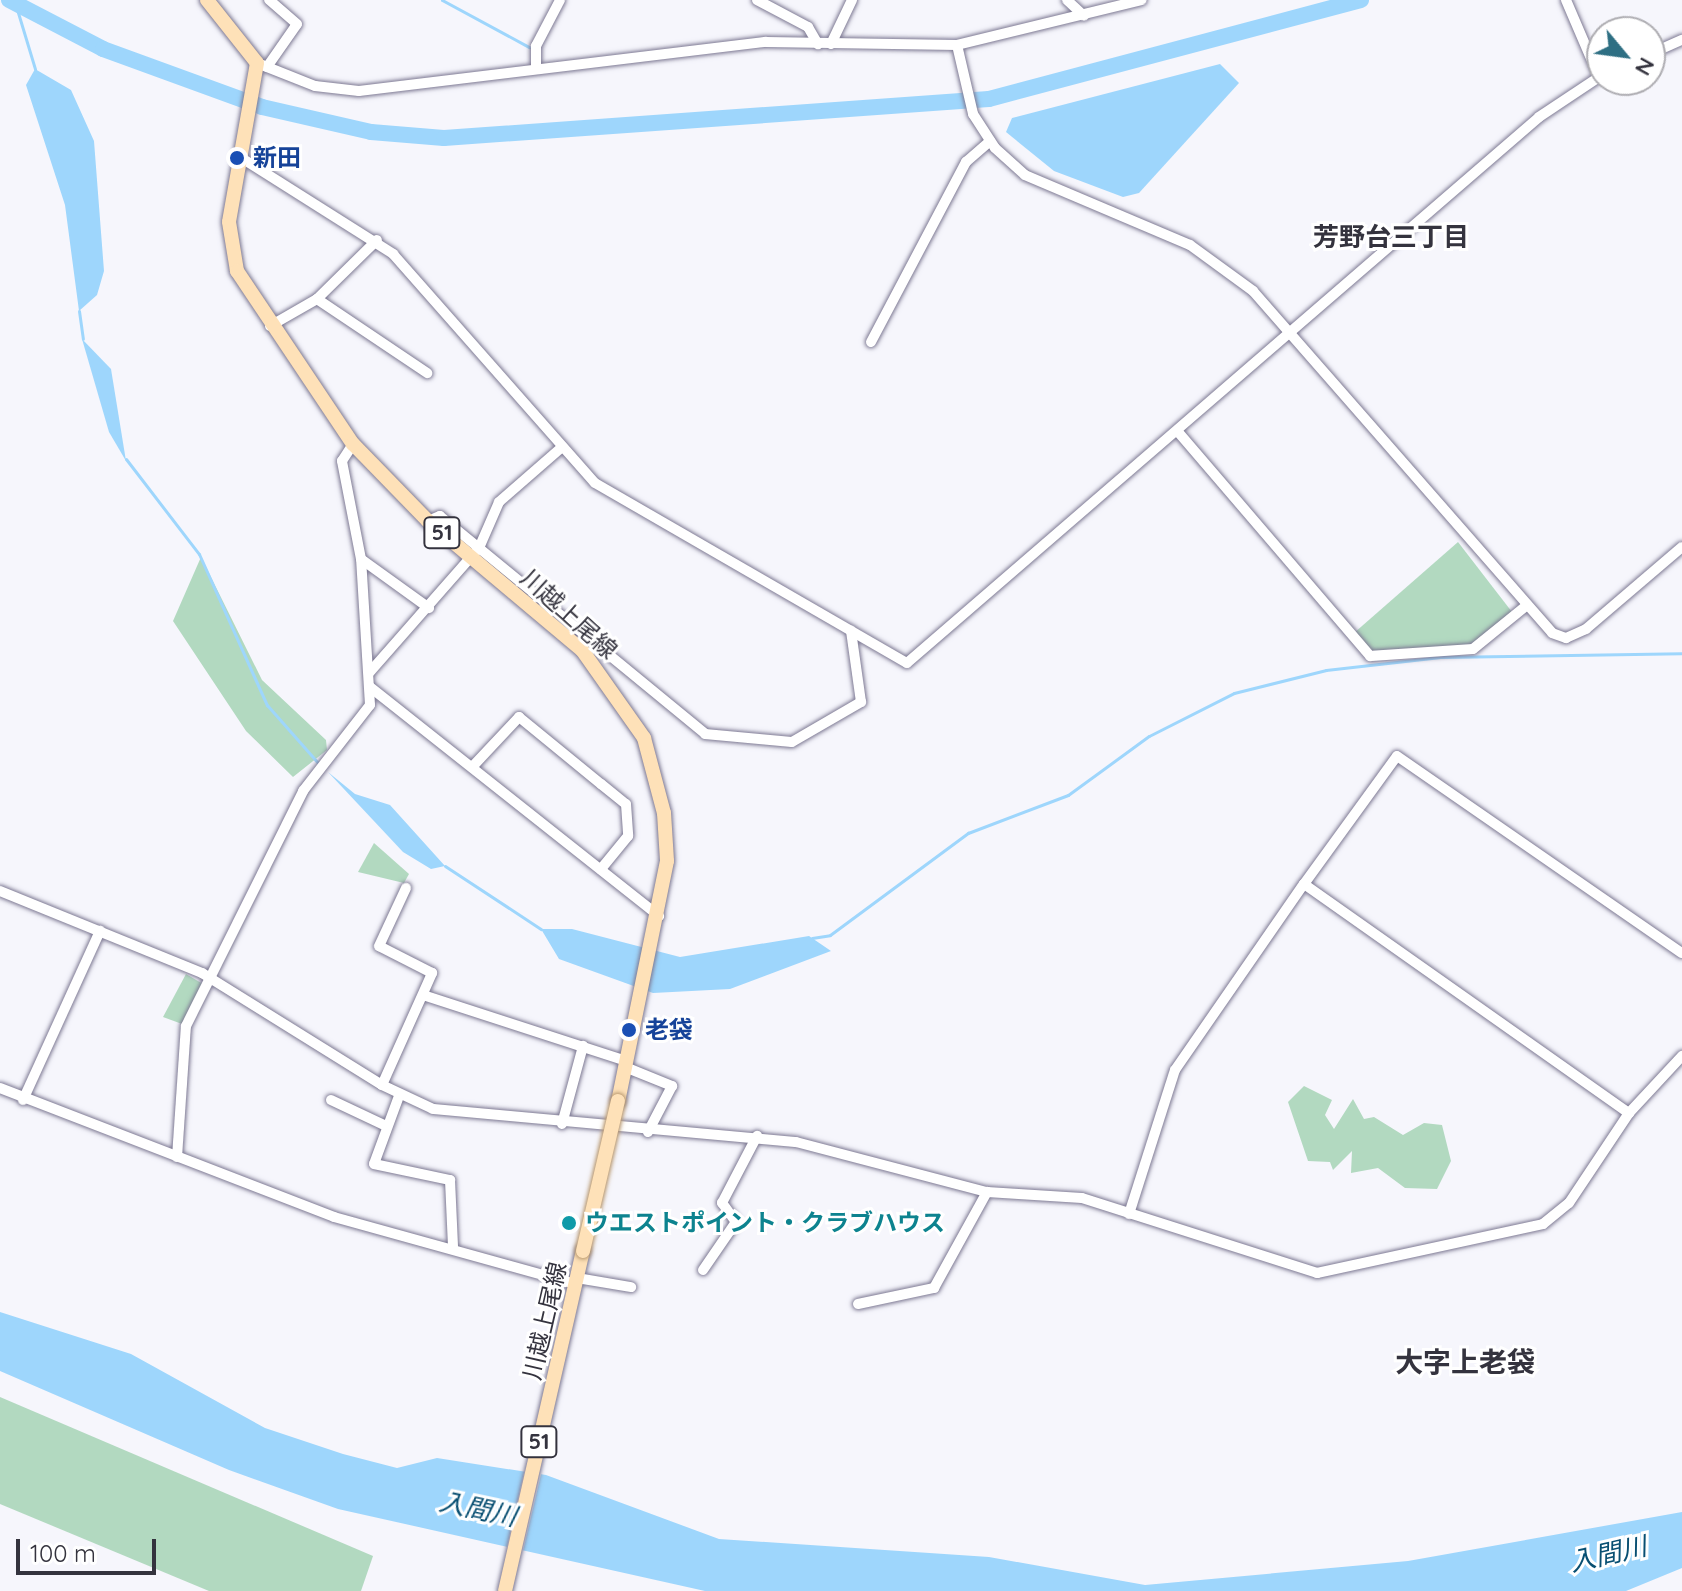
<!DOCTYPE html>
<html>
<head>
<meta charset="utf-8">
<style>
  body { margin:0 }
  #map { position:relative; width:1682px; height:1591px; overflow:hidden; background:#f6f6fc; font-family:Quicksand,"Noto Sans JP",sans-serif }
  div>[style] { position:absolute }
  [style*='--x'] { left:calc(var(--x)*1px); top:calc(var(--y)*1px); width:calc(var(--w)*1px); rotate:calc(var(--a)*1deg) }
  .green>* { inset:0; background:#b2d9c0 }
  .water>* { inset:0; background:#9ed6fc }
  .pier>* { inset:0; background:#f6f6fc }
  .stream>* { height:3px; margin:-1.5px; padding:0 1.5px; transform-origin:1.5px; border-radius:1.5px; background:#9ed6fc }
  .river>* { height:16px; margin:-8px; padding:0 8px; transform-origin:8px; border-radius:8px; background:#9ed6fc }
  .roads { filter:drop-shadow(0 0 2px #7d7993) drop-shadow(0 0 2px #7d7993) }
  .minor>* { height:10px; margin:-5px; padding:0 5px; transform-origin:5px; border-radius:5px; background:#fff }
  .major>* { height:14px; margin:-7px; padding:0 7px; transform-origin:7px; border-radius:7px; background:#fee1b8 }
  .bridges { filter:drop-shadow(0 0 2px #b7976e) drop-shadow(0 0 2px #b7976e) }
  .major-bridge>* { height:14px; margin:-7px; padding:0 7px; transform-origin:7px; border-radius:7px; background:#fee1b8 }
  .dots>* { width:22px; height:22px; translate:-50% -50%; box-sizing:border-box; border:4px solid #fff; border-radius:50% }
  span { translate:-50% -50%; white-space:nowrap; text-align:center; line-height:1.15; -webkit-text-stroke:6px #fff; paint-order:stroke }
  .shield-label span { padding:2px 6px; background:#fff; border:2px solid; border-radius:6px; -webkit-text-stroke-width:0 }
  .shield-label { font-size:22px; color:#34333e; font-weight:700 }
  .transit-label { font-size:24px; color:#164399; font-weight:700 }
  .left { translate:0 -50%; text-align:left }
  .street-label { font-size:24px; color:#34333e }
  .culture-label { font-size:24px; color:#0d838f; font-weight:700 }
  .neighbourhood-label { font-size:26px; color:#34333e; font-weight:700 }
  .water-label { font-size:26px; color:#084f72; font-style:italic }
  .quarter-label { font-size:28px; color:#34333e; font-weight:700 }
  .north { position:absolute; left:1586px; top:16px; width:80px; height:80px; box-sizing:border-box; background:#fff; border:2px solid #aeadb2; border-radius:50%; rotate:119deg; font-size:22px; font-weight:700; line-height:32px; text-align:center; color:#34333e }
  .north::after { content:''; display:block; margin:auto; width:28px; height:36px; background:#2e6f83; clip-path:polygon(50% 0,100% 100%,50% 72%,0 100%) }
  .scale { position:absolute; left:16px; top:1539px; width:140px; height:36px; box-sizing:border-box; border:4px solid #34333e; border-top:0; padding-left:10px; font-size:24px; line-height:28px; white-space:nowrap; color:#34333e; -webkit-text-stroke:6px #fff; paint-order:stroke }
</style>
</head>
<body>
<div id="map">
  <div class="green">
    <i style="clip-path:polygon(1458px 542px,1512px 612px,1472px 646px,1372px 653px,1354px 633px)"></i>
    <i style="clip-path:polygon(201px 557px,262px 680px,326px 740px,327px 750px,293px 777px,246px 731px,173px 621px)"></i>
    <i style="clip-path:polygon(374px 843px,409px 874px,404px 883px,358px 872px)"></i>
    <i style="clip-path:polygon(186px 974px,203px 984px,182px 1024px,163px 1017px)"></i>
    <i style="clip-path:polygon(1304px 1086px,1332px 1100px,1325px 1115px,1334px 1129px,1353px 1099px,1364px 1119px,1374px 1117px,1403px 1135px,1424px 1123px,1442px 1125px,1451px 1161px,1437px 1189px,1405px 1188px,1378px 1168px,1351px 1173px,1352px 1151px,1333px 1170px,1330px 1162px,1308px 1161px,1288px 1102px)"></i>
    <i style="clip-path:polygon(0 1397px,373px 1556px,361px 1591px,209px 1591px,0 1504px)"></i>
  </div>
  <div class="water">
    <i style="clip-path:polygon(1220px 64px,1239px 83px,1139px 193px,1123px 197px,1054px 171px,1006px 132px,1012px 118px)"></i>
    <i style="clip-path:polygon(35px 69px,71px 90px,94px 141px,104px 271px,97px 295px,79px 311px,65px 205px,26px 85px)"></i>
    <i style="clip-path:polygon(82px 339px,111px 369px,126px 461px,109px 432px)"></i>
    <i style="clip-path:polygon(328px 772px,355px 794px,390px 805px,445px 866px,431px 869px,403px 852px)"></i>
    <i style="clip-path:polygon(541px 929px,572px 929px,680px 957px,809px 936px,831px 951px,730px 989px,653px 993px,559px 959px)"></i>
    <i style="clip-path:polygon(0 1312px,131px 1354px,265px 1428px,343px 1454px,397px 1468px,437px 1458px,546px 1475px,719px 1539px,989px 1557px,1145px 1585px,1408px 1561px,1682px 1512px,1682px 1568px,1626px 1591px,705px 1591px,338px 1509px,229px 1470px,0 1371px)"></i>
  </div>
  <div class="pier">
    <i style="clip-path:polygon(525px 1468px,542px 1470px,522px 1555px,506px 1551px)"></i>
  </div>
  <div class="stream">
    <i style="--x:442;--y:0;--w:99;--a:28.4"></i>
    <i style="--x:16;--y:6;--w:66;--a:73.2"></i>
    <i style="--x:79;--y:311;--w:28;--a:82"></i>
    <i style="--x:126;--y:459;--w:120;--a:52.5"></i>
    <i style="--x:199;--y:554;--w:166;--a:65.8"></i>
    <i style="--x:267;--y:705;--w:79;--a:48.6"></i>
    <i style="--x:445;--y:866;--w:115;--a:33.3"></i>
    <i style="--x:812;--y:938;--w:18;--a:-9"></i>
    <i style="--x:830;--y:935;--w:172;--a:-36.5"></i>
    <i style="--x:968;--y:833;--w:107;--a:-20.8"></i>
    <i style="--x:1068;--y:795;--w:100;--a:-36.1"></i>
    <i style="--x:1149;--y:736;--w:95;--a:-26.8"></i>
    <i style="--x:1234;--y:693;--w:95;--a:-14"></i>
    <i style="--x:1326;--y:670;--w:115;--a:-6.5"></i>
    <i style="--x:1440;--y:657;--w:242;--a:-0.9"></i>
  </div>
  <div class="river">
    <i style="--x:9;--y:0;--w:106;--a:27.5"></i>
    <i style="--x:103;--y:49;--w:169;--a:20"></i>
    <i style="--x:262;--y:107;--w:112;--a:12.9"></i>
    <i style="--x:371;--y:132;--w:73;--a:4.7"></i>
    <i style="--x:444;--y:138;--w:546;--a:-4.09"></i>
    <i style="--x:989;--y:99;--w:385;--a:-14.9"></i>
  </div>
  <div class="roads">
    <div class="minor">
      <i style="--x:757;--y:0;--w:58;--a:27.9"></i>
      <i style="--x:808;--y:27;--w:20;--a:60"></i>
      <i style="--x:1067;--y:0;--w:23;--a:43"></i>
      <i style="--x:1566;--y:0;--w:84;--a:66.8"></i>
      <i style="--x:831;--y:44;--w:49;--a:-64.5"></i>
      <i style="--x:957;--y:45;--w:71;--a:76.9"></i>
      <i style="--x:973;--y:114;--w:40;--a:57.1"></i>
      <i style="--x:995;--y:148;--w:40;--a:42"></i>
      <i style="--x:1025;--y:175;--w:179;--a:23"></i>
      <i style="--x:1190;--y:245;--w:78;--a:36.1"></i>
      <i style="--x:1253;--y:291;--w:454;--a:48.8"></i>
      <i style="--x:1552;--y:633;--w:15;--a:20"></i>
      <i style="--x:1566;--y:638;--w:22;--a:-24"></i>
      <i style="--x:1586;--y:629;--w:126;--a:-40.5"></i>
      <i style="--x:1650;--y:54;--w:35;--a:-24"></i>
      <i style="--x:257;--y:63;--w:62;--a:21.6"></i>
      <i style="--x:315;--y:86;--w:44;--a:6.5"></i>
      <i style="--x:359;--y:91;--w:410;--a:-6.9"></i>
      <i style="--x:766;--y:42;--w:191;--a:0.9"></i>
      <i style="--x:957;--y:45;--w:190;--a:-13.7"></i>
      <i style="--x:536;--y:66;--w:20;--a:-90"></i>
      <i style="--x:536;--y:46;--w:52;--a:-62.4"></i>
      <i style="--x:267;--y:67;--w:52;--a:-55.1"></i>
      <i style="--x:297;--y:24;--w:37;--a:-139"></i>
      <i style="--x:243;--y:159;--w:178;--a:32.3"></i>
      <i style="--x:393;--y:254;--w:305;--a:48.6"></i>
      <i style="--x:595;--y:483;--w:360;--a:30"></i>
      <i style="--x:907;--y:663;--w:835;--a:-40.82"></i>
      <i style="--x:1539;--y:117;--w:76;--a:-33.7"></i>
      <i style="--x:317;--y:299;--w:133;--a:33.9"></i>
      <i style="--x:270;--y:326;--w:54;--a:-29.9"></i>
      <i style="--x:317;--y:299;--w:84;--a:-44.5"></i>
      <i style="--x:871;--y:342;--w:204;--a:-62.2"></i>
      <i style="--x:966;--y:162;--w:32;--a:-41"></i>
      <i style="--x:1179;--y:433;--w:294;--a:49.4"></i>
      <i style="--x:1370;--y:656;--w:103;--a:-3.9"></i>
      <i style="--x:1473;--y:649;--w:68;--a:-39.1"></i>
      <i style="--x:428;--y:521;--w:13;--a:-23"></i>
      <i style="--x:440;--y:516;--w:343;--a:39.4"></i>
      <i style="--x:705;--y:734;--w:87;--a:5.3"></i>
      <i style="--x:792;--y:742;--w:80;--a:-30.1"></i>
      <i style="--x:861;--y:702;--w:72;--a:-98"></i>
      <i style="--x:361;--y:559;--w:84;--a:35.8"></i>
      <i style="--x:369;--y:673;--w:167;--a:-48.7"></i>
      <i style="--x:479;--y:548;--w:50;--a:-66.5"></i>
      <i style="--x:499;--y:502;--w:84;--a:-41.1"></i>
      <i style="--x:370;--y:687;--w:369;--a:38.4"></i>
      <i style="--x:474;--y:765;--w:66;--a:-46.8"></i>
      <i style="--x:519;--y:717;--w:106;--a:39.3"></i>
      <i style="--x:601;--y:784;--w:32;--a:39"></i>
      <i style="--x:626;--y:804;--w:32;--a:86"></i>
      <i style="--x:628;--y:836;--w:43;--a:129.3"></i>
      <i style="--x:1304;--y:884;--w:158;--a:-54"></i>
      <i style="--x:1397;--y:756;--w:346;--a:34.7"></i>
      <i style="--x:0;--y:891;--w:218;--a:22.1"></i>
      <i style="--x:202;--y:973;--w:212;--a:31.9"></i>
      <i style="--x:382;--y:1085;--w:56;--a:25.2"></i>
      <i style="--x:433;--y:1109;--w:364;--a:5.2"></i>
      <i style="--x:796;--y:1142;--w:197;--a:14.7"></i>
      <i style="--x:987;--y:1192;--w:95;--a:3.6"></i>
      <i style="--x:1082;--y:1198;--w:247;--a:17.7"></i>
      <i style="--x:1317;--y:1273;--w:231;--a:-12.2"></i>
      <i style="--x:1543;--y:1224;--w:33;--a:-39"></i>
      <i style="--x:1569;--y:1203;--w:108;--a:-56.3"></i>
      <i style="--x:1629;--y:1113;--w:78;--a:-47.1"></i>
      <i style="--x:423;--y:995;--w:213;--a:18"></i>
      <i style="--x:625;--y:1067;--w:51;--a:22"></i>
      <i style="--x:672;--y:1086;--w:52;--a:117.6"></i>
      <i style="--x:382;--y:1085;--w:123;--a:-65.9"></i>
      <i style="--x:432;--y:973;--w:59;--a:-153"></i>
      <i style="--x:379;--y:946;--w:64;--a:-65"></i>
      <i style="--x:0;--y:1088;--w:358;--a:21.1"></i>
      <i style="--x:334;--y:1217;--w:251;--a:15.5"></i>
      <i style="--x:399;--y:1096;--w:72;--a:110.2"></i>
      <i style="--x:374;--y:1164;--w:78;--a:11.9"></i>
      <i style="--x:450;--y:1180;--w:67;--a:87.4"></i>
      <i style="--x:23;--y:1100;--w:186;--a:-65.5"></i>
      <i style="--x:331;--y:1100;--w:61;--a:25.3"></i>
      <i style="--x:562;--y:1124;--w:81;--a:-74.9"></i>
      <i style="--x:177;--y:1157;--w:131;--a:-86.1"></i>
      <i style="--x:186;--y:1026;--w:263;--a:-63.5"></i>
      <i style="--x:303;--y:791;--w:109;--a:-52.1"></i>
      <i style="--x:370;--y:705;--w:146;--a:-93.5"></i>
      <i style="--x:361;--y:559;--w:100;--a:-101"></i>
      <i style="--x:342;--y:461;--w:20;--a:-57"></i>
      <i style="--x:1129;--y:1214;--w:151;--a:-72.3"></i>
      <i style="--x:1175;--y:1070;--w:226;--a:-55.3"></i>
      <i style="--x:1304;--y:884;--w:398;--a:35.2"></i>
      <i style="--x:703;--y:1270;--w:58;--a:-55.5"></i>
      <i style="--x:736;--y:1222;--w:24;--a:-126"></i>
      <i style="--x:722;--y:1203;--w:76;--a:-62.4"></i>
      <i style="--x:577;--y:1278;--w:55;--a:9.5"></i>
      <i style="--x:858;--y:1304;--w:78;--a:-11.9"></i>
      <i style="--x:934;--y:1288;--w:110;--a:-61.1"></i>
    </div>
    <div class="major">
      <i style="--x:207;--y:0;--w:80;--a:51.6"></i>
      <i style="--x:257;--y:63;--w:161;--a:100"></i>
      <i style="--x:229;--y:222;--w:50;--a:80.7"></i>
      <i style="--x:237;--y:271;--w:208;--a:56.2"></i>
      <i style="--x:353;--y:444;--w:107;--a:45.8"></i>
      <i style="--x:428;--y:521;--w:201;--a:40"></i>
      <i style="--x:582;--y:650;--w:108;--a:54.8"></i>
      <i style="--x:644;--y:738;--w:78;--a:75.1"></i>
      <i style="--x:664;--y:813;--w:48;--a:86.4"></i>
      <i style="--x:667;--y:861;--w:245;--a:101.5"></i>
      <i style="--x:505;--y:1591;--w:349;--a:-77.1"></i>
    </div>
  </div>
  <div class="bridges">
    <div class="major-bridge">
      <i style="--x:583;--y:1251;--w:154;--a:-76.9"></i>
    </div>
  </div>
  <div class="dots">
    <i style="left:237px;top:158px;background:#1a4fb4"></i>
    <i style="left:629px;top:1030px;background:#1a4fb4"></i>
    <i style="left:569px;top:1223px;background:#0f9aa8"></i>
  </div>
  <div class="shield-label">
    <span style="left:442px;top:533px">51</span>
    <span style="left:539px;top:1442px">51</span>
  </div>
  <div class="transit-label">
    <span class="left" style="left:253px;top:158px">新田</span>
    <span class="left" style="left:645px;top:1030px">老袋</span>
  </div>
  <div class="street-label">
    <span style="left:569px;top:614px;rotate:42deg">川越上尾線</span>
    <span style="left:545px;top:1321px;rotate:-77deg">川越上尾線</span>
  </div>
  <div class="culture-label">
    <span class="left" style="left:585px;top:1223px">ウエストポイント・クラブハウス</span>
  </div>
  <div class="neighbourhood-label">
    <span style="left:1391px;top:237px">芳野台三丁目</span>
  </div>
  <div class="water-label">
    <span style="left:478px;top:1509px;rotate:12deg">入間川</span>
    <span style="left:1608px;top:1554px;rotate:-13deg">入間川</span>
  </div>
  <div class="quarter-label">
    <span style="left:1465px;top:1362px">大字上老袋</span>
  </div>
  <div class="north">N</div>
  <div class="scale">100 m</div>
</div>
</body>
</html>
